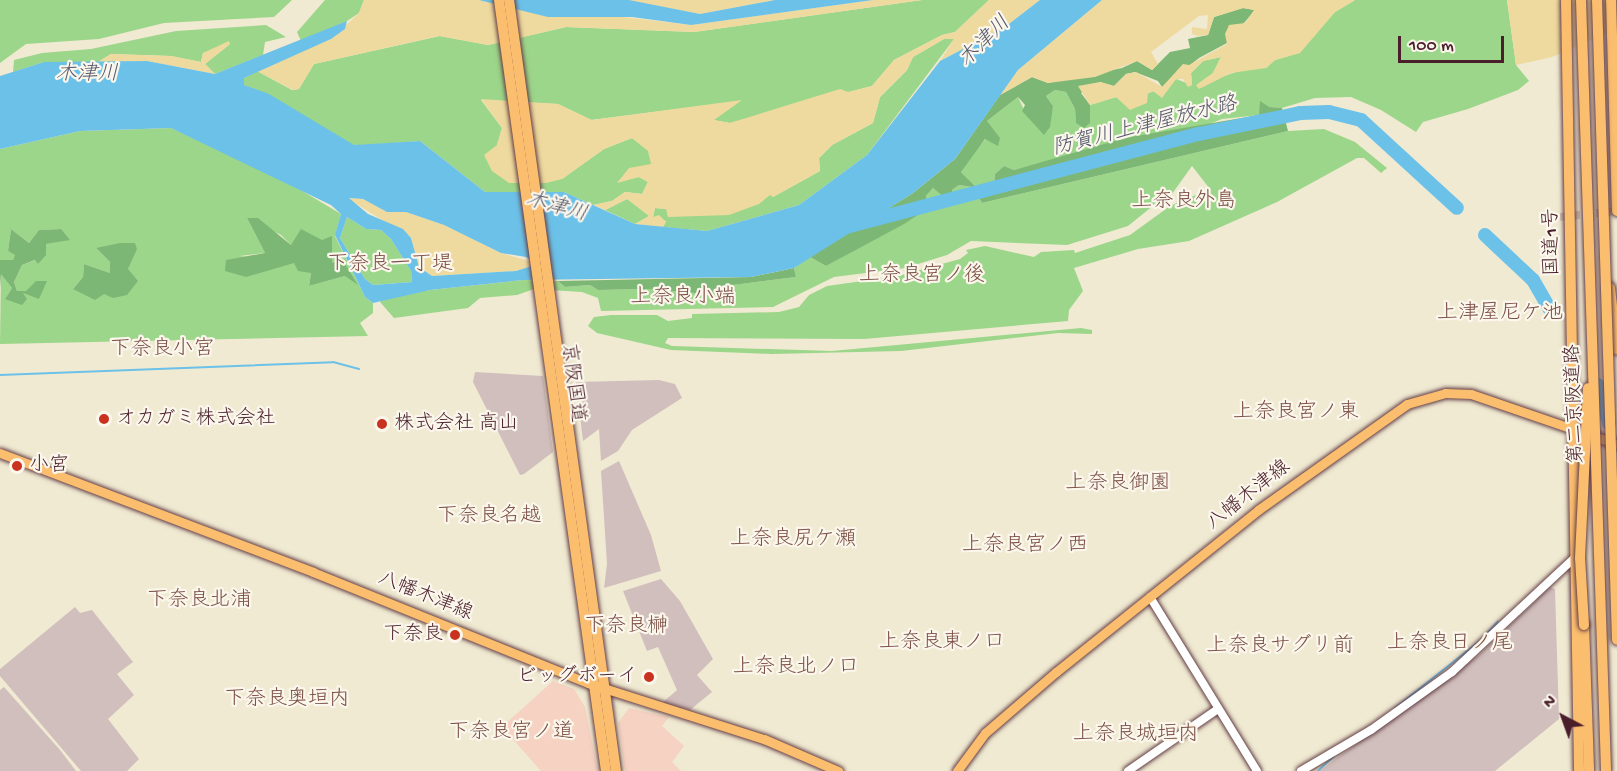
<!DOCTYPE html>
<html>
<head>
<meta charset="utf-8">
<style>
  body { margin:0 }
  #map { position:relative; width:1617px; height:771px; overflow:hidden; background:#f0ead2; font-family:"Gochi Hand","Klee One",sans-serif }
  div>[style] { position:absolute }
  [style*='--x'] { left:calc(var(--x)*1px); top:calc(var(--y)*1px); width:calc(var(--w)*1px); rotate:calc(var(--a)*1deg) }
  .built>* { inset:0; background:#f5d2c2 }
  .industrial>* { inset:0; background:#d1bfbd }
  .green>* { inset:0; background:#9cd68a }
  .forest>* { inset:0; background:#7db776 }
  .sand>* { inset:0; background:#eeda9e }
  .water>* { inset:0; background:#6cc1e8 }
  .stream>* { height:2px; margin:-1px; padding:0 1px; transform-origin:1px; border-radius:1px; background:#6cc1e8 }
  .river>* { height:14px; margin:-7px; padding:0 7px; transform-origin:7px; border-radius:7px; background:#6cc1e8 }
  .tertiary-tunnel>* { height:8px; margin-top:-4px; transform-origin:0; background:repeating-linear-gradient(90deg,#cfc1b1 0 8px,transparent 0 12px) }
  .roads { filter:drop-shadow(0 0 2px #633d44) drop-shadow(0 0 2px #633d44) }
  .tertiary>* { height:8px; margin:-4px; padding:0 4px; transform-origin:4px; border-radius:4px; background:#fff }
  .primary>* { height:9px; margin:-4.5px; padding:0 4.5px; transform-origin:4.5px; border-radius:4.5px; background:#fbbd6e }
  .trunk>* { height:10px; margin:-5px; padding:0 5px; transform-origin:5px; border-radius:5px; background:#fbbd6e }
  .motorway>* { height:10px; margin:-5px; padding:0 5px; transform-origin:5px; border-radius:5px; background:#fbbd6e }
  .bridges { filter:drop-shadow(0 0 2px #633d44) drop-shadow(0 0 2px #633d44) }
  .motorway-bridge>* { height:10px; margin:-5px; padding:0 5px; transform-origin:5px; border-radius:5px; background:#fbbd6e }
  .dots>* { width:16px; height:16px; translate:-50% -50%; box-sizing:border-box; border:3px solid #fbf7ec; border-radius:50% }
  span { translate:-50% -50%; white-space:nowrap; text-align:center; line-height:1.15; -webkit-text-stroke:4.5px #fbf7ec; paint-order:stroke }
  .street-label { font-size:20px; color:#4a1f2b }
  .poi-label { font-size:20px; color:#4a1f2b }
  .left { translate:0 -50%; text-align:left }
  .right { translate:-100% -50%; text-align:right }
  .water-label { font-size:21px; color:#56586d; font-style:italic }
  .neighbourhood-label { font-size:21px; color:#7c4f45 }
  .north { position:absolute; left:1533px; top:687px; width:60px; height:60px; -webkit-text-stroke:4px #fbf7ec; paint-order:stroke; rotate:319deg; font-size:16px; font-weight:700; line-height:24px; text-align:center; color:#4a1f2b }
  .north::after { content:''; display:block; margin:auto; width:21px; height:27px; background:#4a1f2b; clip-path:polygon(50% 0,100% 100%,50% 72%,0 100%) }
  .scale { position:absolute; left:1398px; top:36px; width:106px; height:27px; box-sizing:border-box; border:3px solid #4a1f2b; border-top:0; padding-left:8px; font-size:18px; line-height:21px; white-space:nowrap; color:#4a1f2b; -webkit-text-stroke:4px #fbf7ec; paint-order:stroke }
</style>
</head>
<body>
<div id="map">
  <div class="built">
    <i style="clip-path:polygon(553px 681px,574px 689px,585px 707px,598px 771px,541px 771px,502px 727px)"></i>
    <i style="clip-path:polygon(629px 708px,669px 717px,662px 726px,684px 746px,672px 762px,681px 771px,625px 771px,618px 723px)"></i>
  </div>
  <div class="industrial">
    <i style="clip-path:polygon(475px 372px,543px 376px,553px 452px,524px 474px,520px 475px,473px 382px)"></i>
    <i style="clip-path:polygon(659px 380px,675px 384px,682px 398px,632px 430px,618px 451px,601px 461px,599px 429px,583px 441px,576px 382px)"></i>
    <i style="clip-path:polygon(619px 461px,651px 535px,661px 571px,604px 588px,607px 564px,601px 471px)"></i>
    <i style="clip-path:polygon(661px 579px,680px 601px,713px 659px,697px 675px,712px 692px,690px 710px,662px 703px,677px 690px,658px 647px,647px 651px,623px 591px)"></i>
    <i style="clip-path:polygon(1550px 587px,1555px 589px,1559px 719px,1495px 771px,1319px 771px,1478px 656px)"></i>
    <i style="clip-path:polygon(75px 607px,80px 613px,92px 610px,133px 662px,117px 674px,134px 695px,108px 719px,139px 759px,127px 771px,81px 771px,0 676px,0 669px)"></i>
    <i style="clip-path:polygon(4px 687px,60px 750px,76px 771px,0 771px,0 690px)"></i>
  </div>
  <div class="green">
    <i style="clip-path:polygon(0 0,292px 0,274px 17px,164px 23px,99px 39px,26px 44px,0 63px)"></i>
    <i style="clip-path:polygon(325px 0,364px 0,359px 13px,347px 21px,301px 41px,297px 32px)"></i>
    <i style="clip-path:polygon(922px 0,989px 0,955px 32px,942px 35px,894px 60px,872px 86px,730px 123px,713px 120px,740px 101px,591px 120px,558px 104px,481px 100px,502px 128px,497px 145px,562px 179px,604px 149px,632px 138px,649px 151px,652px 164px,617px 182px,639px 177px,648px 182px,642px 194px,625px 192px,612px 201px,593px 205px,564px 192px,485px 192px,420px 141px,354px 146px,269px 95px,244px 85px,244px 78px,257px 71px,292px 90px,299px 89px,314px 64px,440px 36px,488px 45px,566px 27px,694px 32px)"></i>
    <i style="clip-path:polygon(1355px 0,1507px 0,1516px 65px,1529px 81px,1518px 90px,1468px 109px,1423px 122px,1416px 132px,1381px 110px,1351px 97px,1315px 98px,1282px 108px,1268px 107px,1259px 115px,1222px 119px,1199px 128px,1014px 170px,1004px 166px,995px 174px,994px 184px,989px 191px,976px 187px,961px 172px,965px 162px,992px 132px,987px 121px,1018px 97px,1027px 116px,1049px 117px,1053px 106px,1046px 96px,1055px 90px,1066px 92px,1075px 109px,1076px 123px,1090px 123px,1090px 105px,1116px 97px,1125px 102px,1154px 91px,1164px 93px,1176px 79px,1192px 85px,1191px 73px,1203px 61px,1221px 57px,1213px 73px,1197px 85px,1248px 68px,1266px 68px,1275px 60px,1299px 53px,1335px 12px)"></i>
    <i style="clip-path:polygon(266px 25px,286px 37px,265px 42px,263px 55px,215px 74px,205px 64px,230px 44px,203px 53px,201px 62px,171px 56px,111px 54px,98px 62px,44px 62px,13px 72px,14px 60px,42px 53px,91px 49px,176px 31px)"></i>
    <i style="clip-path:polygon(944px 39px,954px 39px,867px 155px,799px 205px,707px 231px,663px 227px,666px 221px,653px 217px,655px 208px,667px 209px,668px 216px,770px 194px,773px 197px,820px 171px,819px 158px,832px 145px,873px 123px,880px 97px,907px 70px,913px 57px)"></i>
    <i style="clip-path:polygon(evenodd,171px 128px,272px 173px,341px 214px,335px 236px,365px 297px,373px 303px,373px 313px,360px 323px,368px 336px,0 344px,1px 273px,12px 288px,5px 299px,22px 293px,39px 299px,17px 291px,14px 282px,22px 265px,36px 260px,38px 263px,45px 244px,56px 242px,61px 229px,39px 230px,29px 243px,11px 229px,8px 251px,16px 255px,13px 260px,0 260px,0 149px,80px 131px,171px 128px,247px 218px,281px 235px,291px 245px,322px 240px,332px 264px,356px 286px,345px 276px,309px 286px,311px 273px,294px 263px,240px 256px,265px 253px,247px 218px,171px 128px,96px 248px,131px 260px,128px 269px,73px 289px,83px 277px,84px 264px,110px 273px,110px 262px,96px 248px)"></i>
    <i style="clip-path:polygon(1324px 129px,1355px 142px,1387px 168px,1381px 173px,1364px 158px,1357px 158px,1277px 202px,1189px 241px,1138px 249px,1074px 268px,1083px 291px,1069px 310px,1068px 321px,864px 339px,668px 338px,665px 343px,672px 346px,832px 351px,1081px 328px,1092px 330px,1092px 334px,1058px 333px,901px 351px,772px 354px,671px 350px,597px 333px,588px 326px,594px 317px,611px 315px,657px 315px,668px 321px,692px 318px,692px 314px,779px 312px,799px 307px,809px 295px,827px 286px,898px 276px,960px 259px,968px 253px,966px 250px,985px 246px,1034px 257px,1041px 252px,1074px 250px,1075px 253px,1130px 235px,1170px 206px,1210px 189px,1192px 166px,1169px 198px,1159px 201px,1128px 226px,1067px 245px,971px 241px,947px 255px,905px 268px,834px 277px,773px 307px,601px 311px,598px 298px,582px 292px,534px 289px,517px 295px,480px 298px,468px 308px,394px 318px,380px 302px,385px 297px,430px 290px,523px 280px,558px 281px,565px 287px,590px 285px,598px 290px,644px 289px,721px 295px,732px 285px,796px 277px,794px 268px,810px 257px,826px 266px,927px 209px,926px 196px,933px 188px,952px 203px,952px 190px,959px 185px,972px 187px,982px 203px,1288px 131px)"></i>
    <i style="clip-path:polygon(627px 199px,637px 206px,649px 216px,635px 224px,605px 210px)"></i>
    <i style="clip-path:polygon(347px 217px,366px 229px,381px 230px,391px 239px,411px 271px,412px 282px,373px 285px,365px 279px,340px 238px)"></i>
  </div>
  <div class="forest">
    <i style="clip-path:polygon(1243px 8px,1255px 10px,1227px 43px,1199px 58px,1162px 87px,1158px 81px,1135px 72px,1126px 74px,1114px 86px,1100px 82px,1081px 93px,1090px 105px,1090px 123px,1084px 128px,1076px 123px,1075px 109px,1066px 92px,1055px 90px,1046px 96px,1053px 106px,1050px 127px,1044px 135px,1022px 111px,1025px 105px,1018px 97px,987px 121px,1000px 138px,998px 146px,985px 139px,961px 172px,976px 187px,989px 191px,994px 184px,995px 174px,1004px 166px,1014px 170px,1125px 138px,1259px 115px,1260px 101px,1269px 107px,1282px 108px,1288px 131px,982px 203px,972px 187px,959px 185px,952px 190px,952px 204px,933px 188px,926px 196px,927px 209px,904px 224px,826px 266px,810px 257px,913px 193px,955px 159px,1000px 95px,1032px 77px,1048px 83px,1122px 68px,1137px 61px,1152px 70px,1170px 52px,1190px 48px,1188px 39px,1208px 35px,1214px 17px)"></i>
    <i style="clip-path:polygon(247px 218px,258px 218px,291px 245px,301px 229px,322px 240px,332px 236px,332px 263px,339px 260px,345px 264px,358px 285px,345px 276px,309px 286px,311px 273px,298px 271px,294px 263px,246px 277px,225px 271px,226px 260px,265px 253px)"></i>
    <i style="clip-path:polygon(11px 229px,29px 243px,39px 230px,61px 229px,70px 240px,46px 244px,46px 255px,38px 264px,35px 260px,22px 265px,14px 282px,17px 291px,26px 291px,36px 281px,47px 281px,39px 299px,23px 293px,27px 299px,22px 305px,5px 299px,12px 288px,1px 274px,0 288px,0 260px,13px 260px,15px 255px,8px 251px)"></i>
    <i style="clip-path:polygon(120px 243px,135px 243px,137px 249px,128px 269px,138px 281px,127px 295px,113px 298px,104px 294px,95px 300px,73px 289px,83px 277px,84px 264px,110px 273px,110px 262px,96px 248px)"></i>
    <i style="clip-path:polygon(794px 268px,796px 277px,733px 285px,721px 295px,644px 289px,598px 290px,590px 285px,565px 287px,558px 281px,751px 277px)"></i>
  </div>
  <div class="sand">
    <i style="clip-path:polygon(364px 0,479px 0,691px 25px,873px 0,922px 0,694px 32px,566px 27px,488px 45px,439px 36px,314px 64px,299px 89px,293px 90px,257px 71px,331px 39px,359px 13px)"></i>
    <i style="clip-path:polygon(775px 0,700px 14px,627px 1px,629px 0)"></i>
    <i style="clip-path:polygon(989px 0,1040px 0,1005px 27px,940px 61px,954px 39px,944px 39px,913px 57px,907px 70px,880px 97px,873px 123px,832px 145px,819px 158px,820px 171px,773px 197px,770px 195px,759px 204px,729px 215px,668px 217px,666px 209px,655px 208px,653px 217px,659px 215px,666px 222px,663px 227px,635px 224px,649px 216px,627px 199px,605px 210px,593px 205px,612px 201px,625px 192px,642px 194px,648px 182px,639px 177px,617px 183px,629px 168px,651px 164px,648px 151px,632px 138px,604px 149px,562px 179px,546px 183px,509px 183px,492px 171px,484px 155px,497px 145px,502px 128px,481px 99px,558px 104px,592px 120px,742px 100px,714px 120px,730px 123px,840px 89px,848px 92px,872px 86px,894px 60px,942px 35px,955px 32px)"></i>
    <i style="clip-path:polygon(1102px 0,1355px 0,1335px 12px,1300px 53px,1275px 60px,1266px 68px,1231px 73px,1199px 89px,1196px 85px,1213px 73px,1221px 57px,1203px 61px,1191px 73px,1192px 85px,1188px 87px,1183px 79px,1176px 79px,1162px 98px,1153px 91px,1148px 93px,1147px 103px,1130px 110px,1116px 97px,1090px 105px,1078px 86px,1100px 82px,1114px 86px,1126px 74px,1136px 72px,1162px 87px,1183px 64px,1189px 65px,1227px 44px,1225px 34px,1229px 25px,1245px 23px,1254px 10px,1243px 8px,1214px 17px,1208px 35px,1197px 36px,1192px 34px,1192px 27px,1207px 29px,1208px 15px,1199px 16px,1151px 52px,1158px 64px,1152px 70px,1137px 61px,1095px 77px,1048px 83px,1032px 77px,1000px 95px,1018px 70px)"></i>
    <i style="clip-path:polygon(1507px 0,1617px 0,1617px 29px,1552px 57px,1516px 65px)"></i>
    <i style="clip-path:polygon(229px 41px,230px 44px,205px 64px,215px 74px,147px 61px,98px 62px,111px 54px,171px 56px,201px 62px,203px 53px)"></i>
    <i style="clip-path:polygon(347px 198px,363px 199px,387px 212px,406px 212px,444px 225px,501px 253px,538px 264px,516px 271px,432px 276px,419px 267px,411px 238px)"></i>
  </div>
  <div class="water">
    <i style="clip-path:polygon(479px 0,629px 0,700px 14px,775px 0,873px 0,691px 25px,632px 17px,548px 17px)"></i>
    <i style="clip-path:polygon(evenodd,1040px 0,1102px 0,1018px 70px,955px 159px,913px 193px,794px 268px,751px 277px,523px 280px,430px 290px,373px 303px,365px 297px,335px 235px,341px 214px,331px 205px,171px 128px,80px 131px,0 149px,0 76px,44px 62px,147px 61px,215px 74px,347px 21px,345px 29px,331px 39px,244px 78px,244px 85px,269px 94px,354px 145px,420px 141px,485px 192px,564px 192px,635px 224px,707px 231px,799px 205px,867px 155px,940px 61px,1005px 27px,1040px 0,349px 198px,363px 199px,387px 212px,406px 212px,444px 225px,501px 253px,526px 257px,538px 264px,516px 271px,432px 276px,419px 267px,411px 238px,403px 229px,368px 214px,349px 198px,1040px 0,347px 217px,366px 229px,381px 230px,391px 239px,411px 271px,412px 282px,373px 285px,365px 279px,340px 238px,347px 217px)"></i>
  </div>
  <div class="stream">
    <i style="--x:0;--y:375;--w:333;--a:-2.2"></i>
    <i style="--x:333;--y:362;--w:27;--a:15"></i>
    <i style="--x:1395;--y:708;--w:110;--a:-38.3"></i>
    <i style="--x:1481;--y:640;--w:25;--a:-48"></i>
    <i style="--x:1318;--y:771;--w:22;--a:-43"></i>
  </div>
  <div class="river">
    <i style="--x:846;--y:227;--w:365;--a:-14.8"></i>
    <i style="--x:1199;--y:134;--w:103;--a:-11.7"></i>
    <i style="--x:1300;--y:113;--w:29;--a:-2"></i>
    <i style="--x:1329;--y:112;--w:33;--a:14"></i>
    <i style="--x:1361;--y:120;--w:130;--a:42.5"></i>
    <i style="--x:1485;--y:235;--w:66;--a:43.2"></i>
    <i style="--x:1533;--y:280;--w:34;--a:60"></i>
    <i style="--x:1598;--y:385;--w:40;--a:74"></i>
  </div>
  <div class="tertiary-tunnel">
    <i style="--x:1560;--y:217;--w:57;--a:-6"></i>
  </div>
  <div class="roads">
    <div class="tertiary">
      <i style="--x:1150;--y:597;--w:204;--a:58.4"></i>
      <i style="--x:1128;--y:771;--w:109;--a:-34.6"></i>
      <i style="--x:1301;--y:771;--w:81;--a:-30.4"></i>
      <i style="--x:1371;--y:730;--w:100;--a:-35.6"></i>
      <i style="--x:1452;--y:672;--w:166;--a:-43"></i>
    </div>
    <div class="primary">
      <i style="--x:0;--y:453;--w:335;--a:20.8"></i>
      <i style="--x:313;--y:572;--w:297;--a:22"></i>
      <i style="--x:588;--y:683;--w:185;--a:17.7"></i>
      <i style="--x:764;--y:739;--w:81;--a:23.4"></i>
      <i style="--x:957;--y:771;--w:47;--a:-53.6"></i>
      <i style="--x:985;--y:733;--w:94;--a:-40.7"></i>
      <i style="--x:1056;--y:672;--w:259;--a:-38.7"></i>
      <i style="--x:1258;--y:510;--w:183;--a:-35.4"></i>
      <i style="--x:1407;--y:404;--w:40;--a:-16"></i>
      <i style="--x:1445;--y:393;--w:26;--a:2"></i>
      <i style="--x:1471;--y:394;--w:154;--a:18.9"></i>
    </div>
    <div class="trunk">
      <i style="--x:499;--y:0;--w:778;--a:82.1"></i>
      <i style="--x:509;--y:0;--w:778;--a:82.1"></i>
      <i style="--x:1566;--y:0;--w:771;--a:89.03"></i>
      <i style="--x:1611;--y:0;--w:211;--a:88.4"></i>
    </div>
    <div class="motorway">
      <i style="--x:1610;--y:288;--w:62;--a:83.6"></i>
      <i style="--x:1584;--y:625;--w:146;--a:88"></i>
    </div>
  </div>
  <div class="bridges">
    <div class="motorway-bridge">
      <i style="--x:1581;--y:0;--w:771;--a:88.14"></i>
      <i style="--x:1597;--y:0;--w:640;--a:88.21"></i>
      <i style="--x:1584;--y:625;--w:67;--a:-93.4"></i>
      <i style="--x:1580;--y:558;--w:170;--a:-87.3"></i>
    </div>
  </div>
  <div class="dots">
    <i style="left:104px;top:419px;background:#c8321e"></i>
    <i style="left:382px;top:424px;background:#c8321e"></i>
    <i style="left:17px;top:466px;background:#c8321e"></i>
    <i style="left:455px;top:635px;background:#c8321e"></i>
    <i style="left:649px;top:677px;background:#c8321e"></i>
  </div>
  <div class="street-label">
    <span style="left:1553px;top:242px;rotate:-91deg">国道1号</span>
    <span style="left:572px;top:383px;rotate:83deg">京阪国道</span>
    <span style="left:1576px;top:404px;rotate:-92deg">第二京阪道路</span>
    <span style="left:1249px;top:496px;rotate:-38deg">八幡木津線</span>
    <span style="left:425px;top:597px;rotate:22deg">八幡木津線</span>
  </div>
  <div class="poi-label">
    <span class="left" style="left:116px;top:419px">オカガミ株式会社</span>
    <span class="left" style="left:394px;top:424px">株式会社 高山</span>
    <span class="left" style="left:29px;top:466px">小宮</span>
    <span class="right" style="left:443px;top:635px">下奈良</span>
    <span class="right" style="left:637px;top:677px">ビッグボーイ</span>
  </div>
  <div class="water-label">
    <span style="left:986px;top:43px;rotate:-45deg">木津川</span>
    <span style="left:87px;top:76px">木津川</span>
    <span style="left:1145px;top:128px;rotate:-14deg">防賀川上津屋放水路</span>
    <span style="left:556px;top:209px;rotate:15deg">木津川</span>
  </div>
  <div class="neighbourhood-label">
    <span style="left:1184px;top:203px">上奈良外島</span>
    <span style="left:390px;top:266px">下奈良一丁堤</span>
    <span style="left:922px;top:277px">上奈良宮ノ後</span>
    <span style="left:683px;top:299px">上奈良小端</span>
    <span style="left:1500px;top:315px">上津屋尼ケ池</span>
    <span style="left:162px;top:351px">下奈良小宮</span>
    <span style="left:1296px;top:414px">上奈良宮ノ東</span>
    <span style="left:1118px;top:485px">上奈良御園</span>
    <span style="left:489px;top:518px">下奈良名越</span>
    <span style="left:793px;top:541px">上奈良尻ケ瀬</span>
    <span style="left:1025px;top:547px">上奈良宮ノ西</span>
    <span style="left:199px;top:602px">下奈良北浦</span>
    <span style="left:626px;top:628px">下奈良榊</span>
    <span style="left:942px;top:644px">上奈良東ノ口</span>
    <span style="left:1450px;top:645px">上奈良日ノ尾</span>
    <span style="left:1280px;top:648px">上奈良サグリ前</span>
    <span style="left:796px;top:669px">上奈良北ノ口</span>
    <span style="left:287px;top:701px">下奈良奥垣内</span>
    <span style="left:511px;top:734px">下奈良宮ノ道</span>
    <span style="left:1136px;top:736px">上奈良城垣内</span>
  </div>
  <div class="north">N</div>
  <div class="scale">100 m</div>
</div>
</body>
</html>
